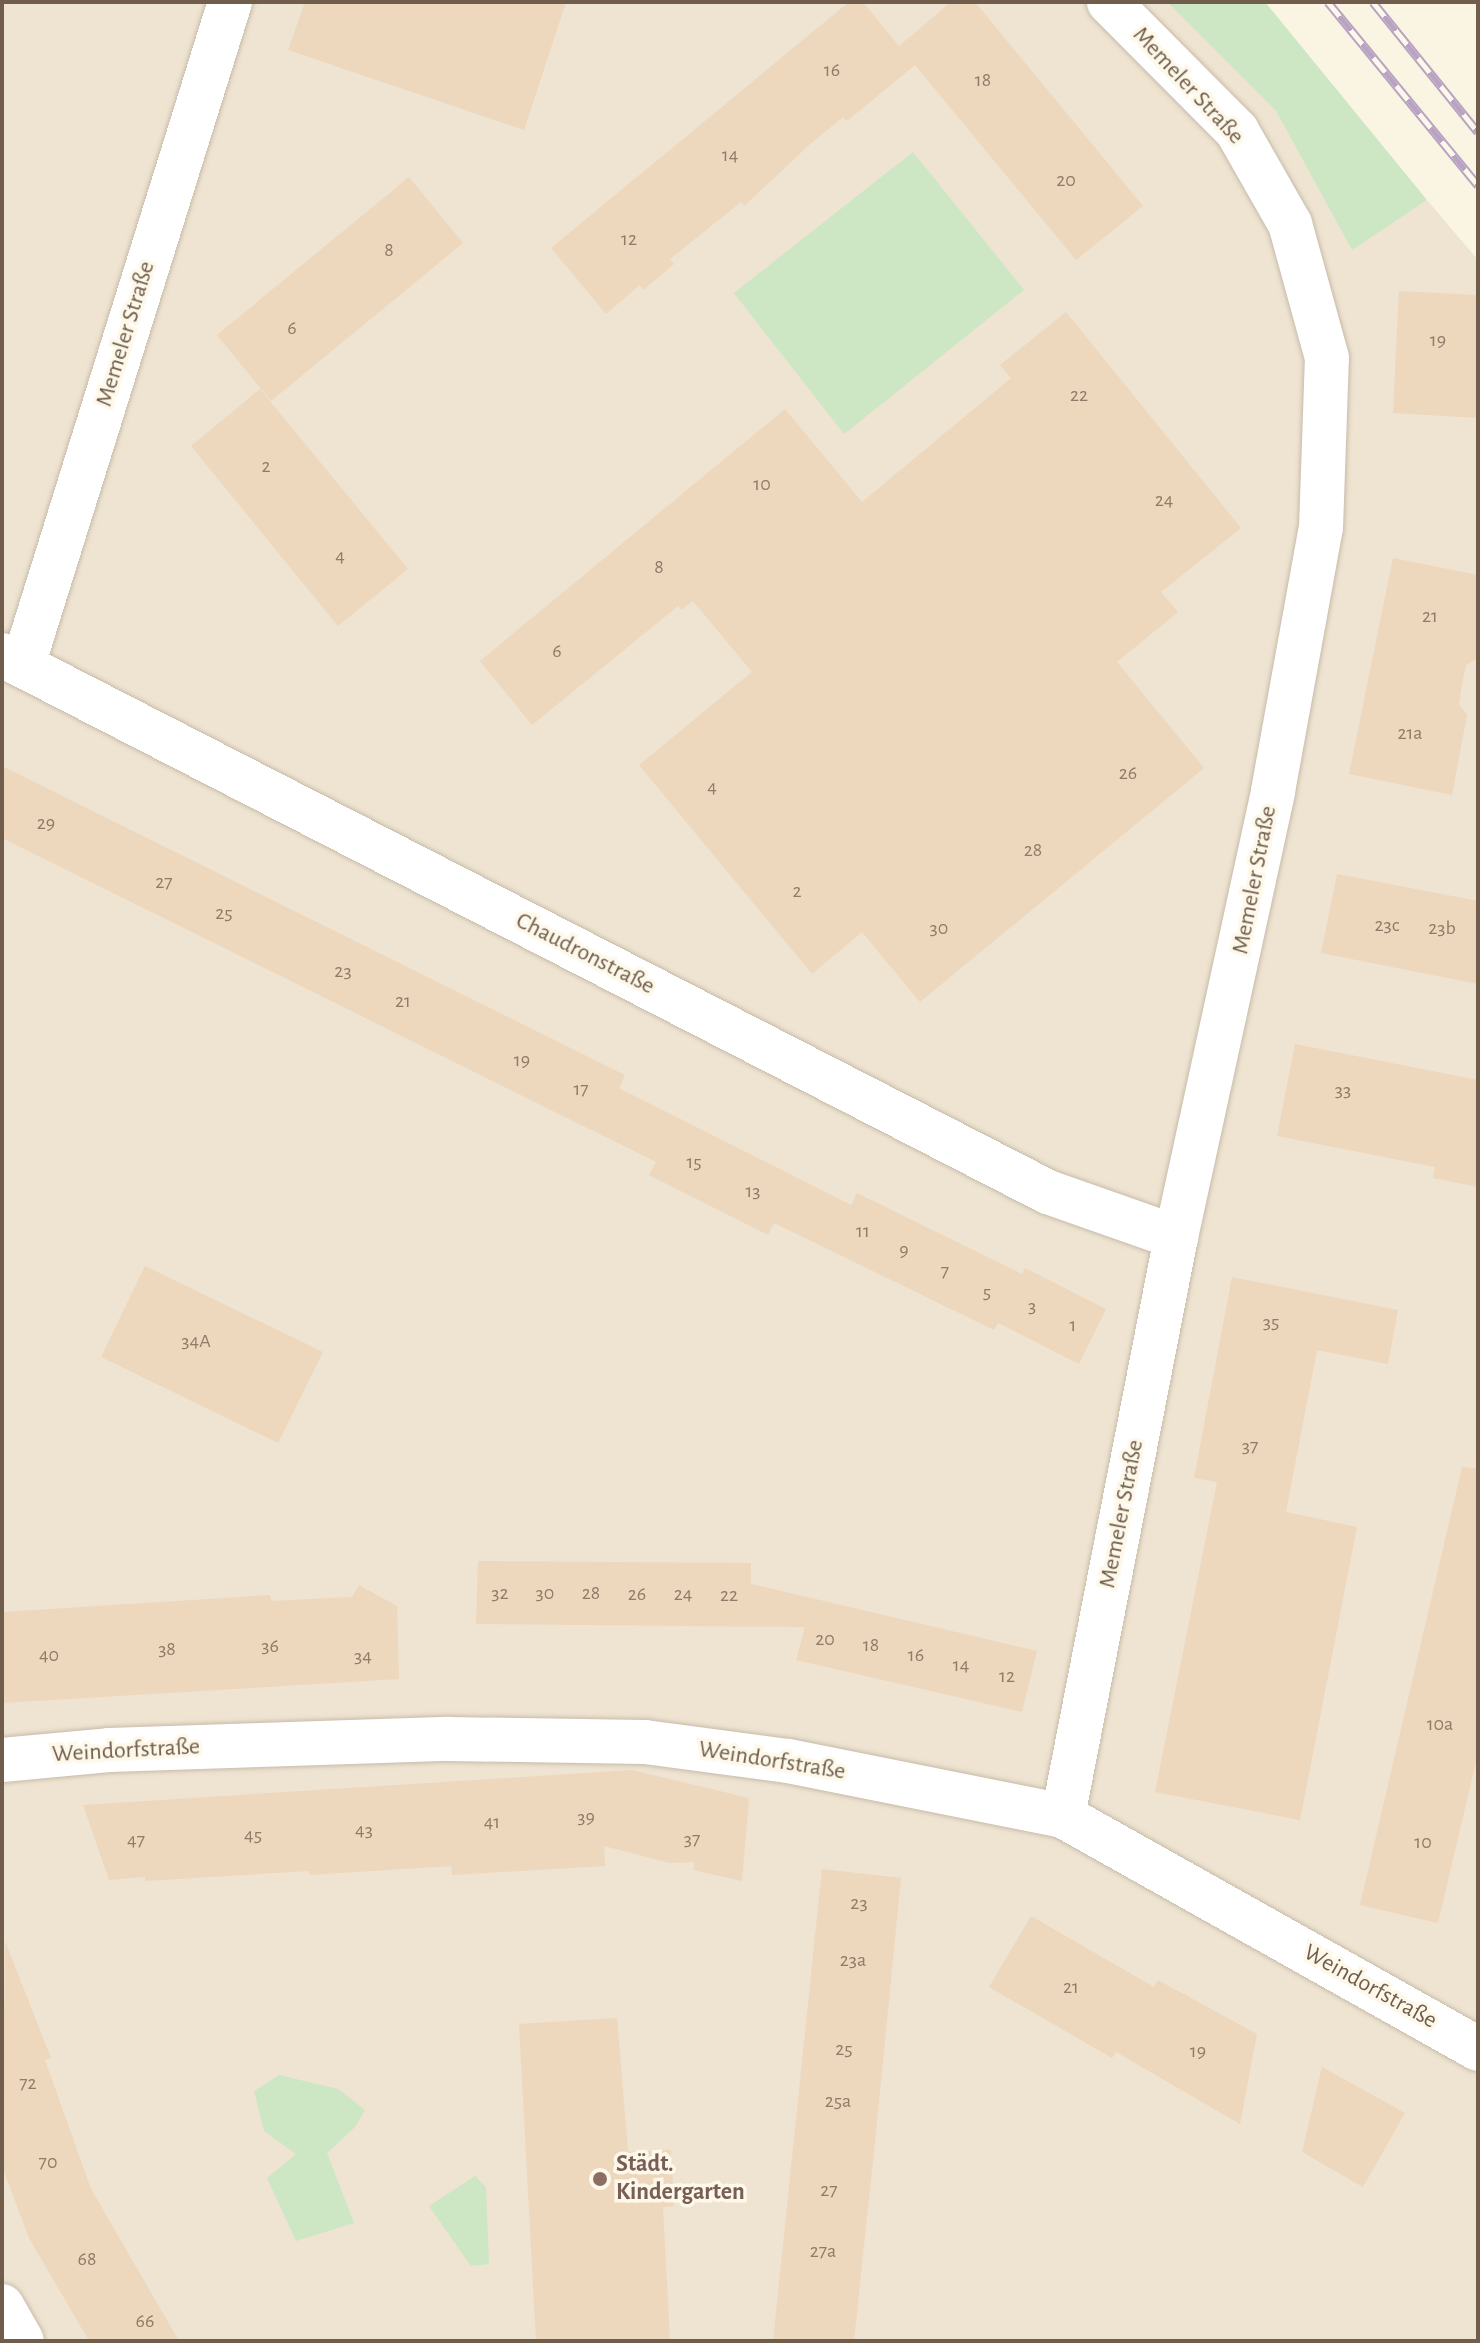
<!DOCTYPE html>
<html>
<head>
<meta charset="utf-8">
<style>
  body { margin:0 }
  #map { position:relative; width:1480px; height:2343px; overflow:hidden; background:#faf4e3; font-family:"Alegreya Sans",sans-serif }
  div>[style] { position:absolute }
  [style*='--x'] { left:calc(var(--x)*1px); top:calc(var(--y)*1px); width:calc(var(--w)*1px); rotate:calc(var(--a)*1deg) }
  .residential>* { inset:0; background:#eee4d1 }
  .green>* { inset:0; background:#cde6c3 }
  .building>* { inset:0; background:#edd7bd }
  .roads { filter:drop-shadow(0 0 2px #c7bba9) drop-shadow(0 0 2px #c7bba9) }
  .minor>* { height:44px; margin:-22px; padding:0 22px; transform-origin:22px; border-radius:22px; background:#fff }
  .rail>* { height:9px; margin-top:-4.5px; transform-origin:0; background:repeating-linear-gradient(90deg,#fdf8e9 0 18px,#b8a3c2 0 36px); box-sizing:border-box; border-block:2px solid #b8a3c2 }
  .dots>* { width:22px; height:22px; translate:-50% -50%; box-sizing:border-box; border:4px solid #fdf8e9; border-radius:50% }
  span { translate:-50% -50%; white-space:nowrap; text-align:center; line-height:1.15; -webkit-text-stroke:7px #fdf8e9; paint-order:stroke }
  .number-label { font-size:20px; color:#8f7c68 }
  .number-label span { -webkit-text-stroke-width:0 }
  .street-label { font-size:24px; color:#705d4c }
  .education-label { font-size:24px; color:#785e54; font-weight:700 }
  .left { translate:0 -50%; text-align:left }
  .frame { position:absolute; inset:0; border:4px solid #705d4c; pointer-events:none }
</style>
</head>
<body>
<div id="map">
  <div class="residential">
    <i style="clip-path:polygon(2px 2px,1167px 2px,1276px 111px,1352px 249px,1427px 200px,1478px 260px,1478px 2341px,2px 2341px)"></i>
  </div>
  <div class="green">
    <i style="clip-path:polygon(1167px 2px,1265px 2px,1427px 200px,1352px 250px,1276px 111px)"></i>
    <i style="clip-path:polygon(913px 152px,1024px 290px,844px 434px,734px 293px)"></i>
    <i style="clip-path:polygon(279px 2075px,338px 2089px,365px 2110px,355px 2127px,327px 2153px,354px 2223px,296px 2241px,267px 2178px,296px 2154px,264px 2131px,254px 2091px)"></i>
    <i style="clip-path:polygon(475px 2176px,486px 2187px,489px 2264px,471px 2266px,429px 2206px)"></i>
  </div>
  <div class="building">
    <i style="clip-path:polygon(305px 2px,566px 2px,524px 130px,288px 50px)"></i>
    <i style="clip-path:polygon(849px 2px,863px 2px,899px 46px,951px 2px,975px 2px,1143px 206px,1076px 260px,915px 65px,847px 121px,843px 117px,808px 146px,744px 206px,741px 202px,670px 259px,674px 264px,643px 290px,640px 285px,606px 314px,551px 248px)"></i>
    <i style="clip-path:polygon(409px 177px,463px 243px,271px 401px,217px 335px)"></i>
    <i style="clip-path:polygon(1399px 291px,1478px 295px,1478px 418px,1393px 413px)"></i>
    <i style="clip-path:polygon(1066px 312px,1241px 528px,1161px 592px,1178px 612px,1117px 662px,1204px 768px,920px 1002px,862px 932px,812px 974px,639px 765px,752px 672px,693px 601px,681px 610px,678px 606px,532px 725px,480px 661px,785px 409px,862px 502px,1011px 378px,1000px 365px)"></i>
    <i style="clip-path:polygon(260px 389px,408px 569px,338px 626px,191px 446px)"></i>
    <i style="clip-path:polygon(1393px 558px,1478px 575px,1478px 658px,1466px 665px,1462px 684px,1459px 704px,1467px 715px,1452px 795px,1349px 774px)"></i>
    <i style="clip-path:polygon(2px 766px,625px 1075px,619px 1088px,851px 1205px,857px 1193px,1022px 1274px,1025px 1268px,1106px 1309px,1079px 1364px,998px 1323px,994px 1330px,774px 1223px,768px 1235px,649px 1175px,656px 1162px,2px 838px)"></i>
    <i style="clip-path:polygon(1337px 874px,1478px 901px,1478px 984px,1321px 953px)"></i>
    <i style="clip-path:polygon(1295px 1044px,1478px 1080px,1478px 1187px,1433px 1178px,1435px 1167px,1277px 1136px)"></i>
    <i style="clip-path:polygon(145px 1266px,323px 1352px,278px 1443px,101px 1357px)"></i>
    <i style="clip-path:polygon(1232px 1277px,1398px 1310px,1388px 1364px,1317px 1350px,1286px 1512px,1357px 1527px,1300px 1820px,1155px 1792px,1217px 1482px,1194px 1478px)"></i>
    <i style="clip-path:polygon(1462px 1467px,1478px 1469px,1478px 1753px,1438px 1923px,1360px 1905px)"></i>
    <i style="clip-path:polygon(478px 1561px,751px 1563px,751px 1584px,1037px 1651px,1022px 1712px,796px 1660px,805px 1627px,476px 1624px)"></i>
    <i style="clip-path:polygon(359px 1585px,397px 1606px,399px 1679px,2px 1703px,2px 1612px,270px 1595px,271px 1601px,352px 1597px)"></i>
    <i style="clip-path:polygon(632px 1770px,749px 1798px,742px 1881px,693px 1870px,695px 1862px,670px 1863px,604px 1846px,605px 1866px,452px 1875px,451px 1866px,309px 1875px,309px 1871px,145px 1881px,145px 1877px,109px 1880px,83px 1805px)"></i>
    <i style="clip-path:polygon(822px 1869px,901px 1878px,876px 2132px,854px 2341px,773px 2341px)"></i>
    <i style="clip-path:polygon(1031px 1916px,1154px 1987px,1158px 1980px,1257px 2034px,1240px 2124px,1116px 2052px,1112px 2058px,989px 1987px)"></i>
    <i style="clip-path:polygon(5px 1941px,51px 2058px,45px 2060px,91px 2189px,179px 2341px,89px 2341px,29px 2238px,2px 2166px)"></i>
    <i style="clip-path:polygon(617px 2018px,628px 2152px,671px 2150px,674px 2206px,663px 2207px,670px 2341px,536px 2341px,519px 2024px)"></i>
    <i style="clip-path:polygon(1322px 2067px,1405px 2113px,1363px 2187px,1302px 2152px)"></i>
  </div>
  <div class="roads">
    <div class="minor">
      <i style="--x:2;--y:655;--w:1176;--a:27.18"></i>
      <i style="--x:1048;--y:1192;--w:136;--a:19.4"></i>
      <i style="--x:23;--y:665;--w:695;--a:-72.66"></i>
      <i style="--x:2;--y:1760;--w:107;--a:-5.3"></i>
      <i style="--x:109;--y:1750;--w:340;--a:-1.9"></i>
      <i style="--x:449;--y:1739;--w:196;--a:0.9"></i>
      <i style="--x:645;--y:1742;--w:144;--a:7.6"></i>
      <i style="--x:788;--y:1761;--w:280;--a:11.3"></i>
      <i style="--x:1063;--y:1816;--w:476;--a:29.3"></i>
      <i style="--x:1063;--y:1816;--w:590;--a:-78.96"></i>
      <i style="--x:1176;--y:1237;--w:456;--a:-77.7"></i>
      <i style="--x:1273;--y:791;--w:267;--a:-79.7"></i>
      <i style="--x:1321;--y:528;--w:170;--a:-88"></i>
      <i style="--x:1327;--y:358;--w:139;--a:-105.4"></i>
      <i style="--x:1290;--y:224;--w:107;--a:-119.7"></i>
      <i style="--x:1237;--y:131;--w:182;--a:-134.8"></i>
      <i style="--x:2;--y:2306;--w:40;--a:60.3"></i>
    </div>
  </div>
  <div class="rail">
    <i style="--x:1328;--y:2;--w:237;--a:50.7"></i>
    <i style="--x:1373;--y:2;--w:167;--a:51.1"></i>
  </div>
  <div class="dots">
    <i style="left:600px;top:2179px;background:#8d6e63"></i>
  </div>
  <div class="number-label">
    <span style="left:832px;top:70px">16</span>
    <span style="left:983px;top:80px">18</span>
    <span style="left:730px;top:155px">14</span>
    <span style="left:1066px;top:180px">20</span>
    <span style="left:629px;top:239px">12</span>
    <span style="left:389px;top:250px">8</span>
    <span style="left:292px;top:328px">6</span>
    <span style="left:1438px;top:340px">19</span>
    <span style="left:1079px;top:395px">22</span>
    <span style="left:266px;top:466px">2</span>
    <span style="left:762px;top:484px">10</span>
    <span style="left:1164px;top:500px">24</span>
    <span style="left:340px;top:556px">4</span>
    <span style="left:659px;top:567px">8</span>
    <span style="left:1430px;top:616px">21</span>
    <span style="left:557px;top:651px">6</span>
    <span style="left:1410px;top:733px">21a</span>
    <span style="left:1128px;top:773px">26</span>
    <span style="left:712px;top:787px">4</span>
    <span style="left:46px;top:823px">29</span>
    <span style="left:1033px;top:850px">28</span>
    <span style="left:164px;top:882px">27</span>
    <span style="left:797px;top:891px">2</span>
    <span style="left:224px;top:913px">25</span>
    <span style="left:1387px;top:925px">23c</span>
    <span style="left:939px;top:928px">30</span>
    <span style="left:1442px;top:928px">23b</span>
    <span style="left:343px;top:971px">23</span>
    <span style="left:403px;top:1001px">21</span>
    <span style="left:522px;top:1060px">19</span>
    <span style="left:581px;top:1089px">17</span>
    <span style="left:1343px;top:1090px">33</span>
    <span style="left:694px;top:1162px">15</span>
    <span style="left:753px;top:1191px">13</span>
    <span style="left:863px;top:1231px">11</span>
    <span style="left:904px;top:1250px">9</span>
    <span style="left:945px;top:1271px">7</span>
    <span style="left:987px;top:1292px">5</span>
    <span style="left:1032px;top:1306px">3</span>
    <span style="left:1271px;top:1322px">35</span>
    <span style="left:1073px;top:1325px">1</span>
    <span style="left:196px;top:1341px">34A</span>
    <span style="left:1250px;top:1446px">37</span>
    <span style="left:500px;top:1593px">32</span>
    <span style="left:545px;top:1593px">30</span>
    <span style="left:591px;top:1593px">28</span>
    <span style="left:637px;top:1594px">26</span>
    <span style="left:683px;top:1594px">24</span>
    <span style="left:729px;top:1595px">22</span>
    <span style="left:825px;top:1639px">20</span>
    <span style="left:871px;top:1645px">18</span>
    <span style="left:270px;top:1646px">36</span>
    <span style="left:167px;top:1649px">38</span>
    <span style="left:49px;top:1655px">40</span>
    <span style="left:916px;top:1655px">16</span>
    <span style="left:363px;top:1656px">34</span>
    <span style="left:961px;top:1665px">14</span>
    <span style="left:1007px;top:1676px">12</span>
    <span style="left:1440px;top:1724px">10a</span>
    <span style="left:586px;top:1817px">39</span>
    <span style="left:492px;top:1822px">41</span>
    <span style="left:364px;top:1830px">43</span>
    <span style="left:253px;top:1835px">45</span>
    <span style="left:692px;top:1839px">37</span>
    <span style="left:136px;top:1840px">47</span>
    <span style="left:1423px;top:1842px">10</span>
    <span style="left:859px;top:1903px">23</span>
    <span style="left:853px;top:1960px">23a</span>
    <span style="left:1071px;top:1987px">21</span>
    <span style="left:844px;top:2049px">25</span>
    <span style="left:1198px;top:2051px">19</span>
    <span style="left:28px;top:2083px">72</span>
    <span style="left:838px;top:2101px">25a</span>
    <span style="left:48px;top:2162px">70</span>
    <span style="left:829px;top:2190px">27</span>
    <span style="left:823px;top:2251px">27a</span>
    <span style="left:87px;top:2259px">68</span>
    <span style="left:145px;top:2321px">66</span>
  </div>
  <div class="street-label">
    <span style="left:1188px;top:86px;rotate:47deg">Memeler Straße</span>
    <span style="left:126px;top:334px;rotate:-73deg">Memeler Straße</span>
    <span style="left:1255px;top:880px;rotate:-79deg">Memeler Straße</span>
    <span style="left:585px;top:954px;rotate:27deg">Chaudronstraße</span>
    <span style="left:1122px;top:1514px;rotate:-79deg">Memeler Straße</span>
    <span style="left:126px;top:1751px;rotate:-3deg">Weindorfstraße</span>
    <span style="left:772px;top:1761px;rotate:9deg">Weindorfstraße</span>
    <span style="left:1370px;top:1987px;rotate:29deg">Weindorfstraße</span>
  </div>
  <div class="education-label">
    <span class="left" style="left:616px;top:2179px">Städt.<br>Kindergarten</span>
  </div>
  <div class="frame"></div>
</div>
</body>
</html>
